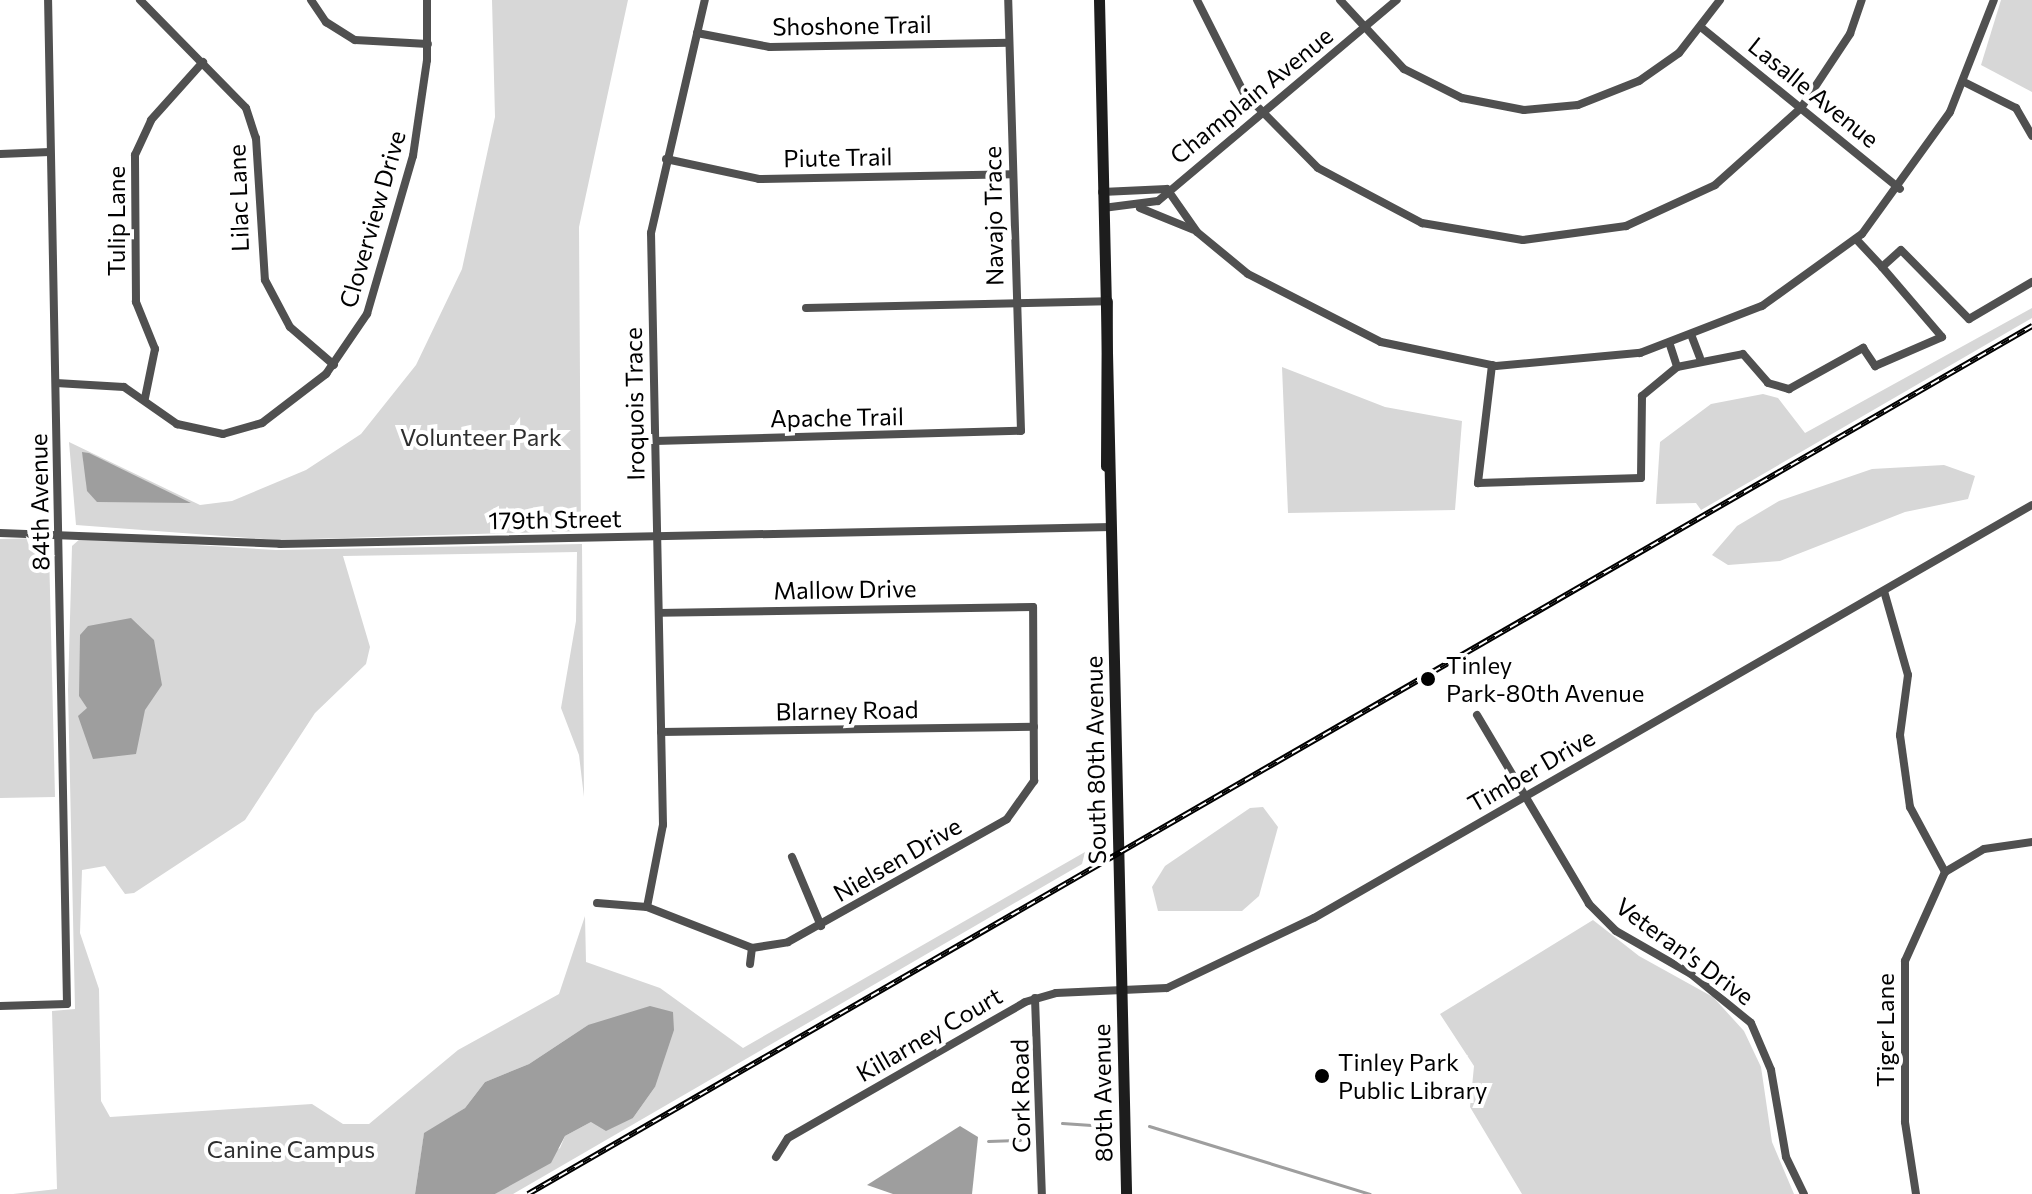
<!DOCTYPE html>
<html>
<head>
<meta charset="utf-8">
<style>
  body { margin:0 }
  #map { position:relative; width:2032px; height:1194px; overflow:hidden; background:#fff; font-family:Commissioner,sans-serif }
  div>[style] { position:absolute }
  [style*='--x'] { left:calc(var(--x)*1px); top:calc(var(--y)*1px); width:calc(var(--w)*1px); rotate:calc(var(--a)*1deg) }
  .green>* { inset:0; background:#d7d7d7 }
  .water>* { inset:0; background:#9e9e9e }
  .stream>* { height:3px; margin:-1.5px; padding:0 1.5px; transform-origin:1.5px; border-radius:1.5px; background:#9e9e9e }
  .street>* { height:8px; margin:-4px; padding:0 4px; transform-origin:4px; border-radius:4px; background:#505050 }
  .secondary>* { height:11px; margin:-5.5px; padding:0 5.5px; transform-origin:5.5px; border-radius:5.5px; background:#1d1d1d }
  .rail>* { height:6px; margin-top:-3px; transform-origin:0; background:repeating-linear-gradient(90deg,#fff 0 9px,#000 0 18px); box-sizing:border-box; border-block:2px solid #000 }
  .dots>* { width:22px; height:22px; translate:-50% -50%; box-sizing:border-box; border:4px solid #fff; border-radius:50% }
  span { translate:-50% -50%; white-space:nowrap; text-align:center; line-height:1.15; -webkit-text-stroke:8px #fff; paint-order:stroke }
  .street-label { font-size:24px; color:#000 }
  .park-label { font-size:24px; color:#2e2e2e }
  .poi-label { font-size:24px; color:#000 }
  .left { translate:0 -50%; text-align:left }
</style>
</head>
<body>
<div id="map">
  <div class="green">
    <i style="clip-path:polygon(492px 0,628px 0,579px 227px,581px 531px,277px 540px,76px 525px,69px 442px,200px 505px,232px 501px,306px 470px,361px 434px,416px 365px,462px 269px,495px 117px)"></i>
    <i style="clip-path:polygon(2001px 0,2032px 0,2032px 92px,1981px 65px)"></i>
    <i style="clip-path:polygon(2032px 308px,2032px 318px,1701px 510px,1696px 503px,1656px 504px,1660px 442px,1711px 404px,1763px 394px,1778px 398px,1805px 433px)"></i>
    <i style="clip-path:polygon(1282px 367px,1385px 407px,1462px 421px,1455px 510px,1288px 513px)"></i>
    <i style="clip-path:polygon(1944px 465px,1975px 476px,1968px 499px,1905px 512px,1780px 561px,1728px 565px,1712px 555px,1737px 526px,1779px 501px,1872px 469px)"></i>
    <i style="clip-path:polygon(38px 538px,49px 550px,55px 797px,0 798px,0 539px)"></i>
    <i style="clip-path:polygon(81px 538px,276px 550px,582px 544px,584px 797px,579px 755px,561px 708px,576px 621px,577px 552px,343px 556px,370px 647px,366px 664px,315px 713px,245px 820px,134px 893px,125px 894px,105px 866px,82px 870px,80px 933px,99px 989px,101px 1101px,110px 1117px,312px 1104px,343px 1124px,369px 1124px,458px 1050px,559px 994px,585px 916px,586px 962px,660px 988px,743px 1048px,1085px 852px,1082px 864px,513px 1194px,495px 1194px,560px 1148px,565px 1136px,591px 1122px,633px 1118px,655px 1087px,588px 1025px,529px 1064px,485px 1082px,465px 1108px,424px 1134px,415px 1194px,13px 1194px,57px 1189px,52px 1011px,75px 1009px,68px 690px,72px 546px)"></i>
    <i style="clip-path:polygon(1263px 807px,1278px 827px,1259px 896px,1242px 911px,1158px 911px,1152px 887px,1165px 866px,1250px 808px)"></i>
    <i style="clip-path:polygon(1593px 920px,1639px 956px,1713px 997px,1744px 1031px,1761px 1067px,1772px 1142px,1794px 1194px,1522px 1194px,1470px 1107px,1474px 1066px,1440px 1014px)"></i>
  </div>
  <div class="water">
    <i style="clip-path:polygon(82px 452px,89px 453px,191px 503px,97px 502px,87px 491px)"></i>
    <i style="clip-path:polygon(131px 618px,154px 640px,162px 685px,145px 710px,136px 754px,93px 759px,78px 716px,87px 708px,79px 696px,80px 635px,88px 626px)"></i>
    <i style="clip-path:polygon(650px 1006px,673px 1012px,674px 1030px,655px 1087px,633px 1118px,606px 1131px,591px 1122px,565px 1136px,551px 1163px,495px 1194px,415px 1194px,424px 1133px,465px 1108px,485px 1082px,529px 1064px,588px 1025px)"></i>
    <i style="clip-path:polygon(960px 1126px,978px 1137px,972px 1194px,893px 1194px,867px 1185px)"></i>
  </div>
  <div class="stream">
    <i style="--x:1062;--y:1123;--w:44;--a:3.9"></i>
    <i style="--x:1149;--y:1126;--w:231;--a:17.1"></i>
    <i style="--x:988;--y:1141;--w:32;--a:-2"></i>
  </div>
  <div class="street">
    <i style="--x:140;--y:0;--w:151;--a:45.5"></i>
    <i style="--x:246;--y:108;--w:32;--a:72"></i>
    <i style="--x:256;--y:138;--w:142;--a:86.4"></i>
    <i style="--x:265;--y:280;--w:53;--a:62"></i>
    <i style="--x:290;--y:327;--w:58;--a:40.8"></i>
    <i style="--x:311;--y:0;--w:27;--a:56"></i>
    <i style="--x:326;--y:22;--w:34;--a:32"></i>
    <i style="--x:355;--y:40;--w:73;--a:3.1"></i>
    <i style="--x:1197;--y:0;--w:104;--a:63.2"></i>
    <i style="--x:1244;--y:93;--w:105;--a:45.4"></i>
    <i style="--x:1318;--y:168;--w:118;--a:27.9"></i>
    <i style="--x:1422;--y:223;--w:102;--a:9.6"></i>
    <i style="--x:1523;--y:240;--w:104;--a:-7.7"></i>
    <i style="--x:1626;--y:226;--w:98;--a:-24.7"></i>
    <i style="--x:1715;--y:185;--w:115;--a:-41.8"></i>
    <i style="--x:1801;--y:108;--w:89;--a:-56.5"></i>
    <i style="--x:1850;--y:34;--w:36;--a:-71"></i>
    <i style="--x:1340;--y:0;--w:94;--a:47.2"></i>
    <i style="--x:1404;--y:69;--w:65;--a:26.6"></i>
    <i style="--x:1462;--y:98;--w:63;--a:11"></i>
    <i style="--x:1524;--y:110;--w:54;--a:-5.3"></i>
    <i style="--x:1578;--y:105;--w:66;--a:-21.5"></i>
    <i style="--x:1639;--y:81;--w:49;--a:-35"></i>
    <i style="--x:1679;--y:53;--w:67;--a:-52.3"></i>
    <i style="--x:1702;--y:28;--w:255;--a:39.1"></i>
    <i style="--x:697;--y:33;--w:74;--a:10.9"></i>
    <i style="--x:770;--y:47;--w:239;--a:-1"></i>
    <i style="--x:1966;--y:83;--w:56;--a:26.6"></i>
    <i style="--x:2016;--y:108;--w:32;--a:60"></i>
    <i style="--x:0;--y:154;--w:50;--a:-2.3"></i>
    <i style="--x:666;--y:159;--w:95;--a:12.1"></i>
    <i style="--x:759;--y:179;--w:253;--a:-1.1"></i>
    <i style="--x:1167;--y:189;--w:52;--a:55.1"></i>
    <i style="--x:1197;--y:232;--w:66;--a:39.5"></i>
    <i style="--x:1248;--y:274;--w:149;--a:27.1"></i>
    <i style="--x:1381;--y:342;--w:117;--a:11.8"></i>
    <i style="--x:1496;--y:366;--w:145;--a:-5.2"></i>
    <i style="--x:1640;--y:353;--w:131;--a:-21.1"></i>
    <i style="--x:1762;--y:306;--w:123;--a:-35.8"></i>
    <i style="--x:1862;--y:234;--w:150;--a:-54.2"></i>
    <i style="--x:1950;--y:112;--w:120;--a:-68.6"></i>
    <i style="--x:1102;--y:192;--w:65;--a:-2.6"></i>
    <i style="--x:1103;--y:208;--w:55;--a:-7.3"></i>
    <i style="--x:1158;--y:201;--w:312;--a:-40.1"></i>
    <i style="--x:1140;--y:208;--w:58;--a:22.2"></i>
    <i style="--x:1856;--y:239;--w:38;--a:47"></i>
    <i style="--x:806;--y:308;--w:301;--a:-1.3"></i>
    <i style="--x:1692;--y:337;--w:22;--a:69"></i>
    <i style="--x:1670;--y:345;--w:23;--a:72"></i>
    <i style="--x:1492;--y:365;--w:119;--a:96.8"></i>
    <i style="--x:1478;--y:483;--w:163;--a:-1.8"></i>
    <i style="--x:1641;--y:478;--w:82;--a:-89.3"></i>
    <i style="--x:1642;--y:396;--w:45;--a:-39.6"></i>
    <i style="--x:1677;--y:367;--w:67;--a:-11.1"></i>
    <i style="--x:1743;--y:354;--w:38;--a:49"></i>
    <i style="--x:1768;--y:383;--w:22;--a:16"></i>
    <i style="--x:1789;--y:389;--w:85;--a:-29"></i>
    <i style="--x:1863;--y:348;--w:22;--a:56"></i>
    <i style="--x:1875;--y:366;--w:73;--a:-23.4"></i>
    <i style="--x:1942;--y:337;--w:92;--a:-130.6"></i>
    <i style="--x:1882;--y:267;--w:25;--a:-42"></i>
    <i style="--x:1901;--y:250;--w:97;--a:45.4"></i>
    <i style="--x:1969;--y:319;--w:73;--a:-30.4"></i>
    <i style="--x:56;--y:383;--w:68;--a:3.4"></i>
    <i style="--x:124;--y:387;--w:65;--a:34.9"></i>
    <i style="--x:177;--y:424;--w:47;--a:12.3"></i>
    <i style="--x:223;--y:434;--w:41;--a:-15.8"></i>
    <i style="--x:262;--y:423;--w:81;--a:-37.4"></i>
    <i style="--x:326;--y:374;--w:73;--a:-55.7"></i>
    <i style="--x:367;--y:314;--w:165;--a:-73.8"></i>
    <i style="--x:413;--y:156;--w:97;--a:-81.7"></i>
    <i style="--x:427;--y:60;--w:60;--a:-90"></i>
    <i style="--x:145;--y:398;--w:50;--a:-78.5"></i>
    <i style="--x:155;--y:349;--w:51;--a:-112"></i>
    <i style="--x:136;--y:302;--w:147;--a:-90.4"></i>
    <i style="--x:135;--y:155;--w:38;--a:-65"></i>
    <i style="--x:151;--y:120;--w:78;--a:-48.1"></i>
    <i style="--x:655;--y:441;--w:366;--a:-1.6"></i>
    <i style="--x:1021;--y:431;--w:431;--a:-91.7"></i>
    <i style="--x:0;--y:533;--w:280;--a:2.2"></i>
    <i style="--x:280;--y:544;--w:832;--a:-1.17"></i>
    <i style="--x:1884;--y:591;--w:87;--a:74.1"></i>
    <i style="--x:1908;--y:675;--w:61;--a:97.6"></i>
    <i style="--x:1900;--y:735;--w:73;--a:82.1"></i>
    <i style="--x:1910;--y:807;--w:74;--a:61.7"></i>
    <i style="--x:1477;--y:715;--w:220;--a:59.3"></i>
    <i style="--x:1589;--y:904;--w:38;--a:45"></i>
    <i style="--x:1616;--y:931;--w:86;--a:29.8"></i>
    <i style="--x:1691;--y:974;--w:77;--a:39.2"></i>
    <i style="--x:1751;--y:1023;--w:51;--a:66.9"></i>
    <i style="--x:1771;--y:1070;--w:88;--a:80.2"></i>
    <i style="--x:1786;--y:1157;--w:41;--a:64.1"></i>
    <i style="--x:661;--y:732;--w:373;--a:-0.8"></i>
    <i style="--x:792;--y:857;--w:75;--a:67.2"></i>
    <i style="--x:597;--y:903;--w:50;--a:4.6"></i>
    <i style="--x:647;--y:907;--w:113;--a:21.3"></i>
    <i style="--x:752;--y:948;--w:36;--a:-9"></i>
    <i style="--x:788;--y:942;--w:251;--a:-29.3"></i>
    <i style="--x:1007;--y:819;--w:47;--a:-54.6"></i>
    <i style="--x:1034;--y:781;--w:174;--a:-90.3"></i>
    <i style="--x:1033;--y:607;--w:374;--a:179.1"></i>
    <i style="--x:647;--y:907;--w:84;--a:-79"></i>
    <i style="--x:663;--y:825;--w:592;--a:-91.16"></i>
    <i style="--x:651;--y:233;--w:239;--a:-77"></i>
    <i style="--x:750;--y:964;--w:16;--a:-83"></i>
    <i style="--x:1035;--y:998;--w:196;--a:88"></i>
    <i style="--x:0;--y:1006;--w:67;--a:-1.7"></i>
    <i style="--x:67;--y:1004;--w:1004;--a:-91.08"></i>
    <i style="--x:776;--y:1157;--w:22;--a:-58"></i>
    <i style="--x:788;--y:1138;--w:273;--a:-29.8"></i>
    <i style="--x:1025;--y:1002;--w:32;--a:-16"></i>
    <i style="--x:1056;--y:993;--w:111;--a:-2.6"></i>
    <i style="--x:1167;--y:988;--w:163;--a:-25.5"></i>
    <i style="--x:1314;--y:918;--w:828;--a:-29.91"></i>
    <i style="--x:1916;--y:1194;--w:73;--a:-98.7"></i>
    <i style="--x:1905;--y:1122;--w:161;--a:-90"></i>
    <i style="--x:1905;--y:961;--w:98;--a:-65.8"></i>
    <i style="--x:1945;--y:872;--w:45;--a:-30.5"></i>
    <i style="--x:1984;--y:849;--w:49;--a:-8.3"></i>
  </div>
  <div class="secondary">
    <i style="--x:1099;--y:0;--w:1194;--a:88.7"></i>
    <i style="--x:1106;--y:466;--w:165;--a:-89.7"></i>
  </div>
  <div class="rail">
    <i style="--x:528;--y:1194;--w:1737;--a:-29.99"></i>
  </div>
  <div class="dots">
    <i style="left:1428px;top:679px;background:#000"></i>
    <i style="left:1322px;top:1076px;background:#000"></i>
  </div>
  <div class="street-label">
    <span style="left:852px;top:25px;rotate:-1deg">Shoshone Trail</span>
    <span style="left:1814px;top:92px;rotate:39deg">Lasalle Avenue</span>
    <span style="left:1251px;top:95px;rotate:-39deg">Champlain Avenue</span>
    <span style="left:838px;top:157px;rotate:-1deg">Piute Trail</span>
    <span style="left:238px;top:198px;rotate:-92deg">Lilac Lane</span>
    <span style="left:993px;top:216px;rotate:-91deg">Navajo Trace</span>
    <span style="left:372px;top:219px;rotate:-74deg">Cloverview Drive</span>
    <span style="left:116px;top:221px;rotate:-90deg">Tulip Lane</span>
    <span style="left:634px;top:404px;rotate:-91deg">Iroquois Trace</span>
    <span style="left:837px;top:417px;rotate:-1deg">Apache Trail</span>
    <span style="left:39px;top:502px;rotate:-91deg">84th Avenue</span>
    <span style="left:555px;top:519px;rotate:-1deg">179th Street</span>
    <span style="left:845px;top:589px;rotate:-1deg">Mallow Drive</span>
    <span style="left:847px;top:710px;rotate:-1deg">Blarney Road</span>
    <span style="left:1095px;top:760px;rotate:-91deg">South 80th Avenue</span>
    <span style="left:1531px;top:770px;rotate:-30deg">Timber Drive</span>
    <span style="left:897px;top:859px;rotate:-30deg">Nielsen Drive</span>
    <span style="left:1685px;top:951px;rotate:36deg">Veteran's Drive</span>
    <span style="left:1885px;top:1030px;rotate:-90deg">Tiger Lane</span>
    <span style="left:929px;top:1034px;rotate:-30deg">Killarney Court</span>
    <span style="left:1102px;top:1093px;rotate:-91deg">80th Avenue</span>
    <span style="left:1020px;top:1096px;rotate:-91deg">Cork Road</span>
  </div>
  <div class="park-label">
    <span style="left:481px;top:437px">Volunteer Park</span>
    <span style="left:291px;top:1149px">Canine Campus</span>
  </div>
  <div class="poi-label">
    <span class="left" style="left:1446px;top:679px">Tinley<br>Park-80th Avenue</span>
    <span class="left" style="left:1338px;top:1076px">Tinley Park<br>Public Library</span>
  </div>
</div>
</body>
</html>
